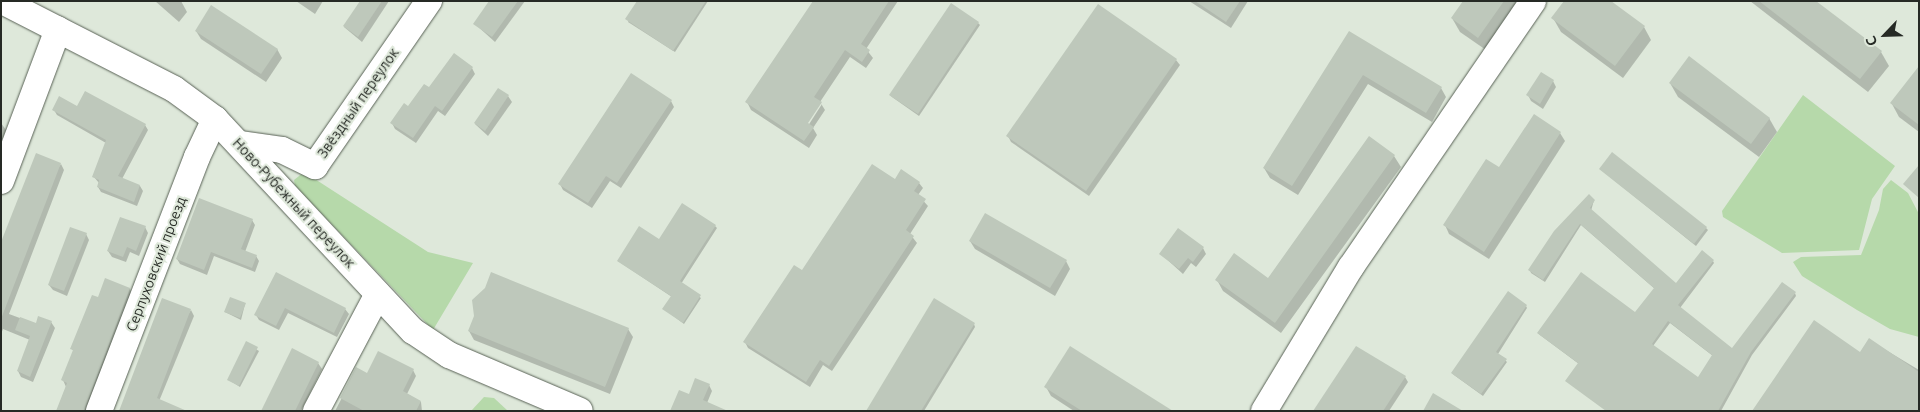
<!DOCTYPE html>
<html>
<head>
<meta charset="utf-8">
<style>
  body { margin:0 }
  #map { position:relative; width:1920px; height:412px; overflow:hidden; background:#dee8da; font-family:Ubuntu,sans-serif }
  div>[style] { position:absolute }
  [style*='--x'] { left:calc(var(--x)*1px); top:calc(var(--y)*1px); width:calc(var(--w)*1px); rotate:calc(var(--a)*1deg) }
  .green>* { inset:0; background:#b6d9aa }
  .shadow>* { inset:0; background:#0003 }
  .building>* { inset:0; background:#bec8bb }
  .roads { filter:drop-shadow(0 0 1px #586155) drop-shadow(0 0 1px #586155) }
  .minor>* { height:26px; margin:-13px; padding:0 13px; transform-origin:13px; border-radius:13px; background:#fff }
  span { translate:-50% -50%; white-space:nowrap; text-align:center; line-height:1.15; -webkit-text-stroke:4px #dee8da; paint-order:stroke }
  .street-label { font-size:14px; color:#262a25 }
  .frame { position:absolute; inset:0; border:2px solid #262a25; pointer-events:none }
  .north { position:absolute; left:1860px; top:10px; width:50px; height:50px; -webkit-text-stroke:4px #dee8da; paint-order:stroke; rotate:246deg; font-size:14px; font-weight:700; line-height:20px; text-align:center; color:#262a25 }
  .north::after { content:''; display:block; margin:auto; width:18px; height:22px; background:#262a25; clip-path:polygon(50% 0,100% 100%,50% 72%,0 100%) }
</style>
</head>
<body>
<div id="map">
  <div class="green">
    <i style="clip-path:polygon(1803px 95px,1895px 166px,1872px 199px,1859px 250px,1782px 253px,1723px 217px,1722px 211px)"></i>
    <i style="clip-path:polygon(304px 172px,428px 252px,473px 263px,433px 330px,295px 186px,294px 180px)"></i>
    <i style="clip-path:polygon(1891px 180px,1908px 193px,1919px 214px,1919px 337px,1890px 329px,1857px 310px,1802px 276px,1793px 262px,1801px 257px,1861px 255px,1879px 210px,1883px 189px)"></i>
    <i style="clip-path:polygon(484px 397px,494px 398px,508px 411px,471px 411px)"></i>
  </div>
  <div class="shadow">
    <i style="clip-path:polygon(155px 1px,181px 1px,187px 12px,179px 22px)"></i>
    <i style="clip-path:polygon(296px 1px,323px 1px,315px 14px)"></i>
    <i style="clip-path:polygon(361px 1px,389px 1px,362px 42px,344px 27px)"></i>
    <i style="clip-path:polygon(491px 1px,525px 1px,495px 42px,475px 24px)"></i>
    <i style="clip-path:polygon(638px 1px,708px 1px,675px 52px,628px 22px)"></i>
    <i style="clip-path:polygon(evenodd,814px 1px,898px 1px,866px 49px,873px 58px,866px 68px,850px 57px,820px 102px,825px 110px,813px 128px,817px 135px,809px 148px,751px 110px,747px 102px,814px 1px,819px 104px,822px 104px,806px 129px,803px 127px,819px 104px)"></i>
    <i style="clip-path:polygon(1189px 1px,1248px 1px,1231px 28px)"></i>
    <i style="clip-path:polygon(1464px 1px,1521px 1px,1486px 50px,1460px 32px,1452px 18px)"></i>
    <i style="clip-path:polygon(1750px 1px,1814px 1px,1881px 52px,1889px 66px,1868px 92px)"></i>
    <i style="clip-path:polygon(1553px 18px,1644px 27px,1651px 40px,1623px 78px,1561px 32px)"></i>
    <i style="clip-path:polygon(978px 23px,980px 25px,919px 116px,892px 97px,890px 95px)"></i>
    <i style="clip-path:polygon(196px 31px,277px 49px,282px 58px,266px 82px,201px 39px)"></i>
    <i style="clip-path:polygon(1349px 33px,1441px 88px,1446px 97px,1432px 122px,1368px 84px,1298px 195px,1270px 178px,1264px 168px)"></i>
    <i style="clip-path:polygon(1176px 60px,1180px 65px,1089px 196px,1011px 142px,1008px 136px)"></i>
    <i style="clip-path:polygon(472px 68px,475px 74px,445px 116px,438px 111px,416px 143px,395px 129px,392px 123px,429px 89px)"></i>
    <i style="clip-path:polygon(1919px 68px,1919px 132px,1899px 117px,1892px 104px)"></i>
    <i style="clip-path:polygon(1553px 81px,1556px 87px,1543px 109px,1531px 101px,1528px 95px)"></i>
    <i style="clip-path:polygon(1670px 83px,1769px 118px,1777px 132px,1759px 157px,1678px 97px)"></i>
    <i style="clip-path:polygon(508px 96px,512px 102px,488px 136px,475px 124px)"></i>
    <i style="clip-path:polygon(671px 101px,674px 107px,621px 188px,610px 181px,592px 208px,563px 190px,560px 184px)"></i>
    <i style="clip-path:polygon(78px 108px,145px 125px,148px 130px,122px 179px,140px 186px,143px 191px,137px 206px,101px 192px,98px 187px,99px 183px,94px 177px,106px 143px,57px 115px,54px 110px)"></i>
    <i style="clip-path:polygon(1px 123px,6px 130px,1px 143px)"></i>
    <i style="clip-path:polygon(1560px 133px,1565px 141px,1489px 259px,1449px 234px,1445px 225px,1500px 169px)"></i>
    <i style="clip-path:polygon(1369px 138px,1394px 156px,1401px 167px,1281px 333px,1223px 291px,1217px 280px,1268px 279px)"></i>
    <i style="clip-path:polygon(61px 164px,64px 170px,9px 314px,36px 324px,51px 322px,55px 328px,33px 382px,21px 377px,18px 371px,30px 340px,3px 329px,1px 334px,1px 246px)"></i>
    <i style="clip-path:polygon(1600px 169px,1706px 228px,1708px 230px,1696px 246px)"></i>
    <i style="clip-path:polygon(895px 181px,919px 183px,923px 188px,918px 195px,928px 206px,910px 234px,917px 243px,832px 371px,823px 365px,810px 387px,748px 348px,745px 342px,802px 272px)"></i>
    <i style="clip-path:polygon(evenodd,1594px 200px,1591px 211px,1676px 285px,1713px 261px,1714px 263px,1680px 308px,1732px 349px,1795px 293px,1796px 296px,1752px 355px,1721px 411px,1606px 411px,1579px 364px,1540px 335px,1538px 333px,1635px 314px,1655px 289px,1581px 225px,1545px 282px,1531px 273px,1530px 270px,1594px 200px,1670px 323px,1713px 356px,1698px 379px,1653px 346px,1670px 323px)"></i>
    <i style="clip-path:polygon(252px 220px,255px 225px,245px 252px,256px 256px,259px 261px,255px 272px,214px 256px,207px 275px,180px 264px,177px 259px)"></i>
    <i style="clip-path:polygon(715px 226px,717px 228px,681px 284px,701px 298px,684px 324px,664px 309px,672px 297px,618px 261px,659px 240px)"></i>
    <i style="clip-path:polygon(145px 227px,148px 233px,139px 256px,130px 252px,126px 262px,112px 257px,108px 251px)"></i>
    <i style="clip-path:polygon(86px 234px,89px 240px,67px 296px,53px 290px,49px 285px)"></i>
    <i style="clip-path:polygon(970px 241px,1066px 261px,1070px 269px,1055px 296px,975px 249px)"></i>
    <i style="clip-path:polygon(1203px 248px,1206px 254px,1196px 267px,1191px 263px,1183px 274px,1161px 254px)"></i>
    <i style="clip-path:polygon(276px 274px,345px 309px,349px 314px,337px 337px,288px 313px,279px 330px,259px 320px,256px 315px)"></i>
    <i style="clip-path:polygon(130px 289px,133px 295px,89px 411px,57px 411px,66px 387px,63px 380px,74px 352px,72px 349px,98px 299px)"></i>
    <i style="clip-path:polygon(486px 289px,628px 329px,633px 337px,610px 394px,474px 340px,469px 331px)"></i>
    <i style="clip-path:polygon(245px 304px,241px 320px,225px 312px)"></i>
    <i style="clip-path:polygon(1526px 306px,1527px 308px,1498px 354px,1507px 362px,1483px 396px,1454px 375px,1452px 373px)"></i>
    <i style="clip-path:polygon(191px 310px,194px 316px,155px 411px,120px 411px)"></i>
    <i style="clip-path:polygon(974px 324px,975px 327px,924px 411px,867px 411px)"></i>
    <i style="clip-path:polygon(1869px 340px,1919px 370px,1919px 411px,1860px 353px)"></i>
    <i style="clip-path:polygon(246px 343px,259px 351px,240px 387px,229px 380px)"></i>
    <i style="clip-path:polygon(293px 350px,318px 363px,322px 369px,301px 411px,262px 411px)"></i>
    <i style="clip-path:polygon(357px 369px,368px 375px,413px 370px,416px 376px,407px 394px,421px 402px,422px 411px,335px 411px)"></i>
    <i style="clip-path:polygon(1405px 377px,1408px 382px,1389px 411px,1314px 411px)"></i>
    <i style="clip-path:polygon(709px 385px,712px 391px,707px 403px,689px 396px)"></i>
    <i style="clip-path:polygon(1046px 387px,1171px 411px,1074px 411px,1051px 396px)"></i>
  </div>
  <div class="building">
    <i style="clip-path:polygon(360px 1px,382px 1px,358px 37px,343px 26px)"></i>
    <i style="clip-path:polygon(489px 1px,518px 1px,492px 37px,473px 24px)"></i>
    <i style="clip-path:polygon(637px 1px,706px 1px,673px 51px,625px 19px)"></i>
    <i style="clip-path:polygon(813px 1px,889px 1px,861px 44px,870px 50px,862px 62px,845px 50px,814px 97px,822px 102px,808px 123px,814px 127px,804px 141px,745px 102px)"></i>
    <i style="clip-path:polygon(1195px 1px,1240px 1px,1226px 22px)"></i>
    <i style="clip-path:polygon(1463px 1px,1504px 1px,1478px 38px,1451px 18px)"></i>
    <i style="clip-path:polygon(1564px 1px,1611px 1px,1645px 26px,1615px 66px,1551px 18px)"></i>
    <i style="clip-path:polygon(1759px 1px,1816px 1px,1882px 51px,1860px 79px)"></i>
    <i style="clip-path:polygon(951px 3px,979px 22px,918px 114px,889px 95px)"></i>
    <i style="clip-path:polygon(1098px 4px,1177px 59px,1086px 191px,1006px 136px)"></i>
    <i style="clip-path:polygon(211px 5px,278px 49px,261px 74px,195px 31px)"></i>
    <i style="clip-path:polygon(1349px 31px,1442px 87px,1426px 113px,1363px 75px,1292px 186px,1263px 168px)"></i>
    <i style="clip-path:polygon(454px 53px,473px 67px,442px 111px,435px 106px,413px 138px,390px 123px,404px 103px,408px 106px,424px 84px,429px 87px)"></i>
    <i style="clip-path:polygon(1689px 56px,1770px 118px,1751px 144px,1669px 83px)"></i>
    <i style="clip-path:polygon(1919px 66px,1919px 125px,1890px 103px)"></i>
    <i style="clip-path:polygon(1541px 72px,1554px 80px,1540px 104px,1526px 95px)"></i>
    <i style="clip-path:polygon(631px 73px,672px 100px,617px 183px,606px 176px,588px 203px,558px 184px)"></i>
    <i style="clip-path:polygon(498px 88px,509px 95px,485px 131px,474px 123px)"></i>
    <i style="clip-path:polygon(85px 91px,146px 124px,118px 176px,140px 185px,134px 202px,97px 187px,99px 180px,92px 177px,106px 140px,52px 110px,59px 96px,77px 106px)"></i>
    <i style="clip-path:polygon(1534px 114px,1561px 132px,1484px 252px,1443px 225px,1486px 159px,1499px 167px)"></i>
    <i style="clip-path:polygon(1369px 136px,1395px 155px,1275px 323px,1215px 280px,1234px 253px,1268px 278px)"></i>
    <i style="clip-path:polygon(1612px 152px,1707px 227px,1694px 244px,1599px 169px)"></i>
    <i style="clip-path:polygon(36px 153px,61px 163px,1px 319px,1px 242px)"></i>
    <i style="clip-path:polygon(872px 164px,895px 179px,901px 169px,920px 182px,914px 191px,926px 199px,906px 230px,914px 236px,829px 366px,820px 360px,806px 382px,743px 342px,794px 265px,802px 270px)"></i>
    <i style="clip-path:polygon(1919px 165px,1919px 198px,1903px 184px)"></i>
    <i style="clip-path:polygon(evenodd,1589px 194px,1595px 200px,1590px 208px,1676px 283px,1702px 250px,1714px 260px,1678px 305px,1732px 348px,1782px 282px,1796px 292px,1751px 352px,1718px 411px,1606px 411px,1565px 381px,1578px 363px,1537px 333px,1581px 272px,1635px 312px,1654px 288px,1580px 224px,1543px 280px,1528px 270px,1554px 231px,1589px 194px,1668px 321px,1712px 355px,1698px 377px,1652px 344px,1668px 321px)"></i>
    <i style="clip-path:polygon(199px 198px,253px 219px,241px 249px,257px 255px,252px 268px,211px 252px,204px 270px,176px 259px)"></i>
    <i style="clip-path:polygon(682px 203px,716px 225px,680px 281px,701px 295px,683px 323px,662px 309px,671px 296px,617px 261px,639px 226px,659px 239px)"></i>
    <i style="clip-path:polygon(985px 213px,1067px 260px,1050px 288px,969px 241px)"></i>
    <i style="clip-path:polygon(120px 217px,146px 226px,136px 251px,127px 247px,123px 257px,107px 251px)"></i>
    <i style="clip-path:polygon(70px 227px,87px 233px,64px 291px,48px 285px)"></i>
    <i style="clip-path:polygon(1178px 228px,1204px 247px,1193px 262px,1188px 258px,1179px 269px,1159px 254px)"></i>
    <i style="clip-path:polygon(276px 272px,346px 308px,334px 333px,285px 308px,276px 326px,254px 315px)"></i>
    <i style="clip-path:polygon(491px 272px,629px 328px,605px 387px,468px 331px,474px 316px,472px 300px,485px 288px)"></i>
    <i style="clip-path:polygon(105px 278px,130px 288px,84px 411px,56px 411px,67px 383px,61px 380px,73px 350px,70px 349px,92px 295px,98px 297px)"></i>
    <i style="clip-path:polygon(1508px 291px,1527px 305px,1496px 352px,1507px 359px,1481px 394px,1451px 373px)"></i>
    <i style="clip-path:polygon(230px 297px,246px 303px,240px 318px,224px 312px)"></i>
    <i style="clip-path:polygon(162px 298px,191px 309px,157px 398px,187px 411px,119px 411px)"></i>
    <i style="clip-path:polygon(934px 298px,975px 323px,921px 411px,866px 411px)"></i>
    <i style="clip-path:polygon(38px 316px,52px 321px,30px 377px,17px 371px,30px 336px,15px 330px,20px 317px,36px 323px)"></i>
    <i style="clip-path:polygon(1814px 320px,1860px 352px,1869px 338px,1919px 372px,1919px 411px,1752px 411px)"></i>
    <i style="clip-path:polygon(246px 341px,258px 347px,239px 386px,227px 380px)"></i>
    <i style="clip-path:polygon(1070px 346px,1173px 411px,1082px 411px,1044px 387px)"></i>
    <i style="clip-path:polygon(1356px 346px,1406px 376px,1383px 411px,1313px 411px)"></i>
    <i style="clip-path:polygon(292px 348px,319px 362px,295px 411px,261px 411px)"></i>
    <i style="clip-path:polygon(378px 351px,414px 369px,403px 391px,421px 401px,416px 411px,364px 411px,340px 398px,356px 367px,367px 373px)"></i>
    <i style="clip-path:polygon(695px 378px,710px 384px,703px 400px,728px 411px,670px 411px,679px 390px,689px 394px)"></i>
    <i style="clip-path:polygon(1433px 393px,1463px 411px,1423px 411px)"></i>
  </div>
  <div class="roads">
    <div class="minor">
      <i style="--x:2;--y:1;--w:193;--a:27.1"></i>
      <i style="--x:174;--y:89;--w:51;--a:36.2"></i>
      <i style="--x:215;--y:119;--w:290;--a:47"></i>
      <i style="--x:413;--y:331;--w:43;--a:33.7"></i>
      <i style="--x:449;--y:355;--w:142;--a:23.1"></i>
      <i style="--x:241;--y:144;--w:41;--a:8.3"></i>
      <i style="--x:282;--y:150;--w:37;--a:26"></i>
      <i style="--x:315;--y:166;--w:201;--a:-55.4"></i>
      <i style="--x:1;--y:181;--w:162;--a:-69.4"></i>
      <i style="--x:99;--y:411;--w:272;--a:-68.9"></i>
      <i style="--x:197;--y:157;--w:42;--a:-64.7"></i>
      <i style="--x:316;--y:411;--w:132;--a:-62.1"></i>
      <i style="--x:1264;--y:411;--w:168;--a:-58.9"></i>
      <i style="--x:1351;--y:267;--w:322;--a:-55.6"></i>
    </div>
  </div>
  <div class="street-label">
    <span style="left:358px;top:103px;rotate:-55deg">Звёздный переулок</span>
    <span style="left:294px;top:203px;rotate:47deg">Ново-Рубежный переулок</span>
    <span style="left:156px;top:264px;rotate:-69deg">Серпуховский проезд</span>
  </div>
  <div class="frame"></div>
  <div class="north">С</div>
</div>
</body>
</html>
